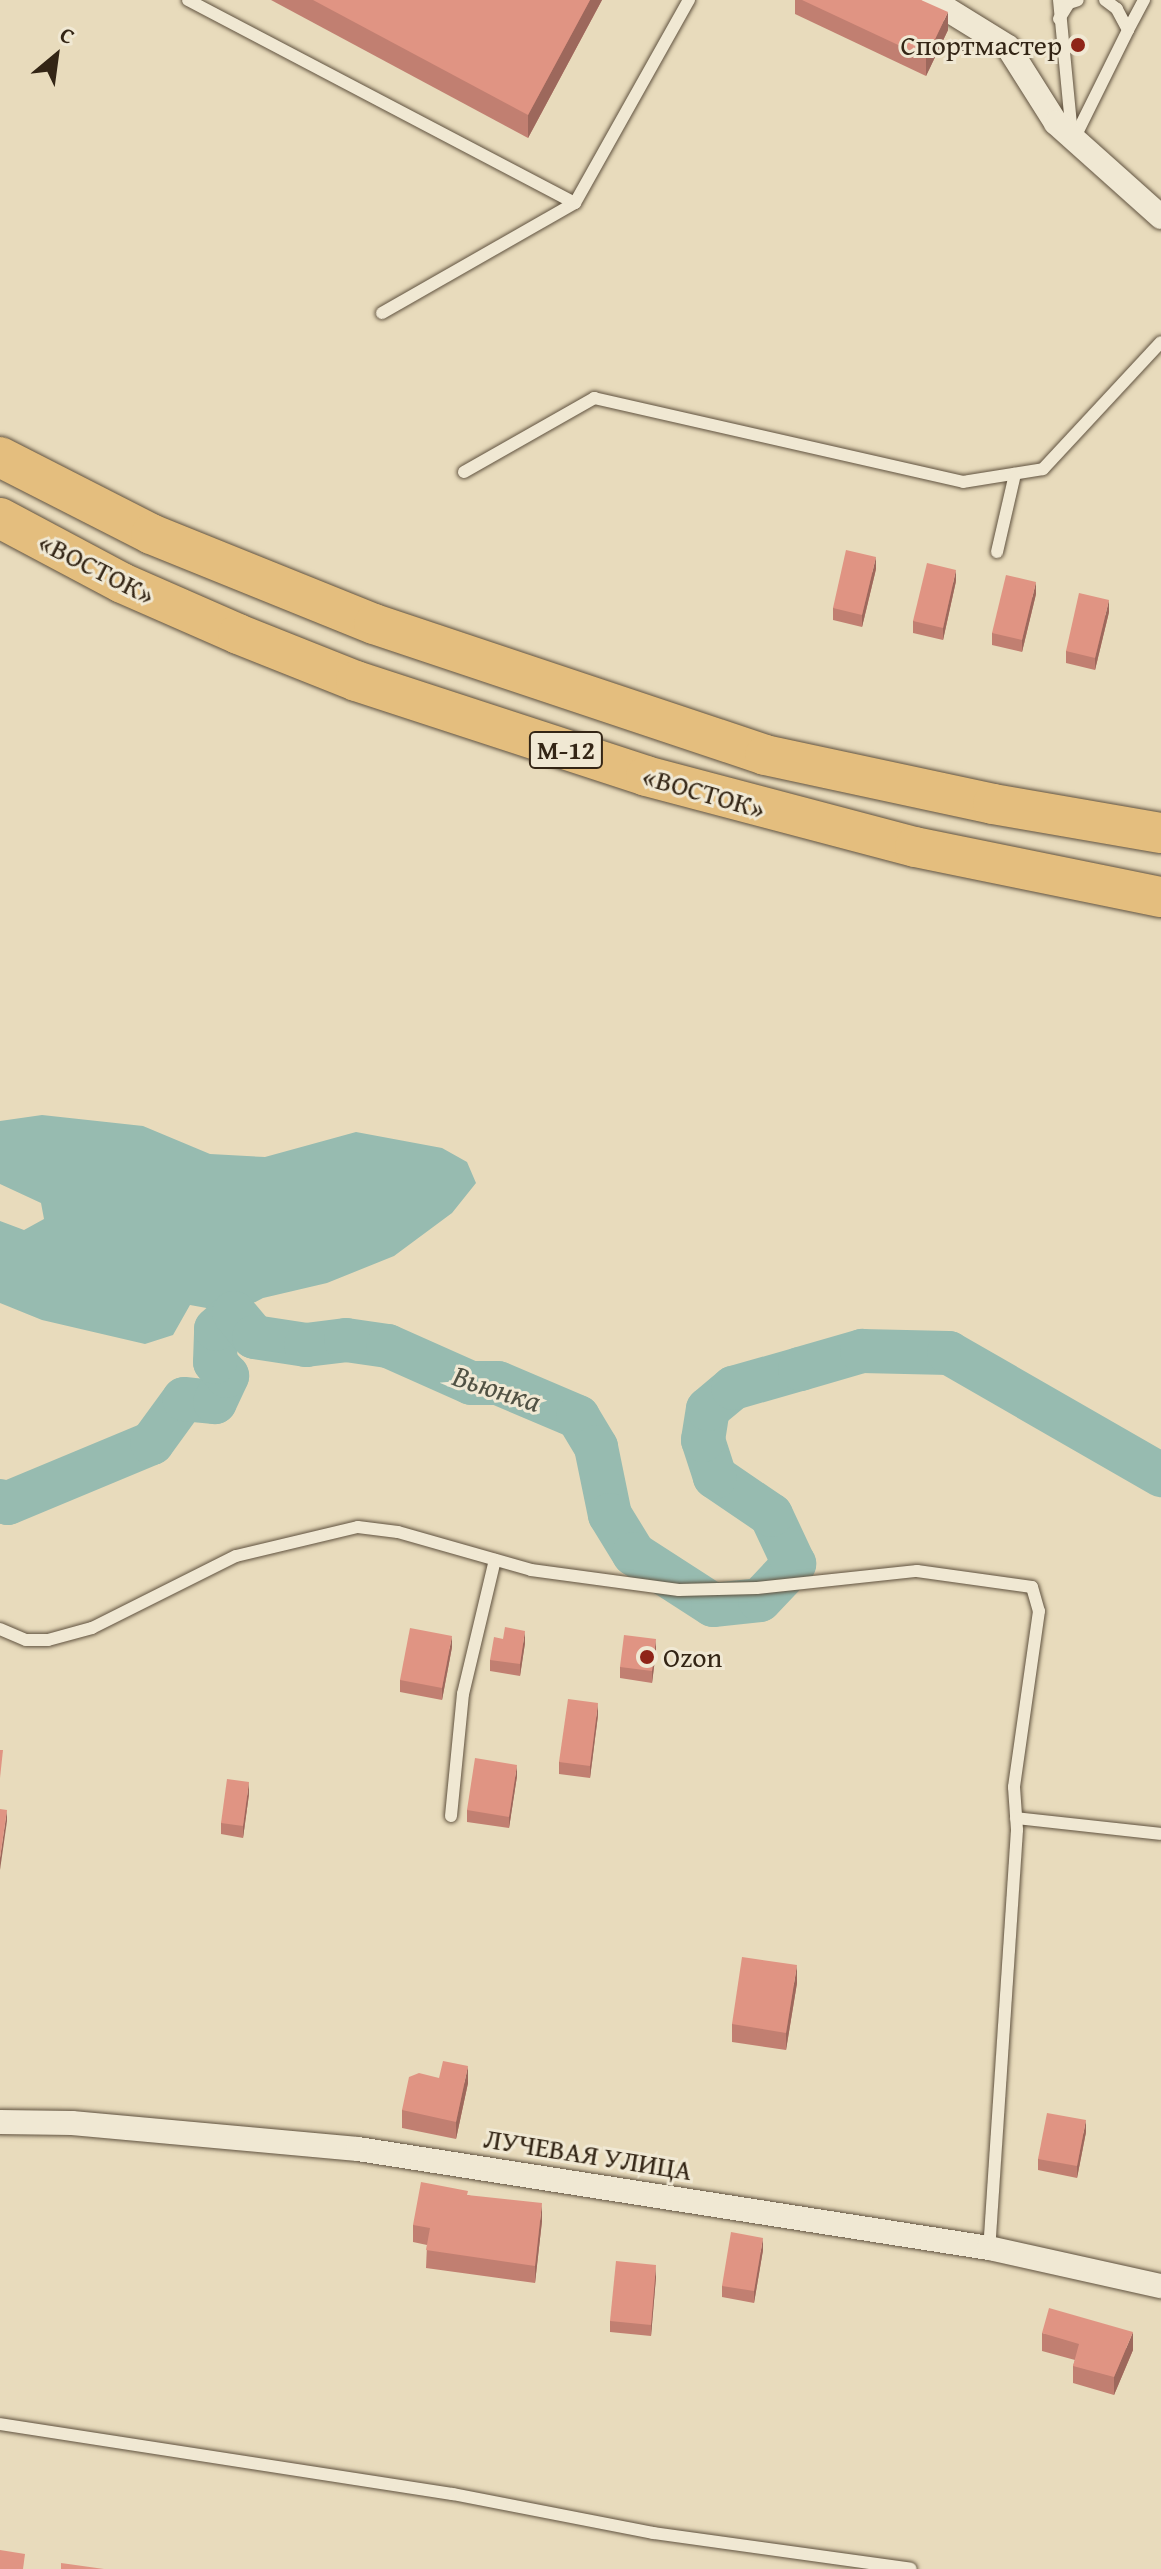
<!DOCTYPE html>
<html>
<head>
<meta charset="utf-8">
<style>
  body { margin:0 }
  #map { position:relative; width:1161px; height:2569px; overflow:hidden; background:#e8dbbc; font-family:"Gentium Book Plus",serif }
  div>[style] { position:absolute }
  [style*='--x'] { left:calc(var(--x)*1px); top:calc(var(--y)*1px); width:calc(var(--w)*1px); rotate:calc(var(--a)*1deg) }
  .water>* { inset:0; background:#97bbb0 }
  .river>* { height:44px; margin:-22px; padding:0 22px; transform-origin:22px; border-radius:22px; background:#97bbb0 }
  .path>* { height:4px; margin-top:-2px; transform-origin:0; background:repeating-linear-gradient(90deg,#332515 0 2px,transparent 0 6px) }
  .roads { filter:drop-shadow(0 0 2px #60523f) drop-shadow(0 0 2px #60523f) }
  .service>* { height:12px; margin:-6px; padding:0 6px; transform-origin:6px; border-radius:6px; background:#f0e8d3 }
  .minor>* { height:24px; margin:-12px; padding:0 12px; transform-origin:12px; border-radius:12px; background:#f0e8d3 }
  .trunk>* { height:40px; margin:-20px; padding:0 20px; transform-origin:20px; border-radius:20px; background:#e4be7e }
  .wall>* { inset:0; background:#c17f71 }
  .shaded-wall>* { inset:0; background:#9d685c }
  .building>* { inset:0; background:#e09483 }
  .dots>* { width:22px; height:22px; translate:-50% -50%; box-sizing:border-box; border:4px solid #f0e8d3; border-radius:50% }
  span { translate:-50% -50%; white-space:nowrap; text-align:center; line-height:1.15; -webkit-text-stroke:6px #f0e8d3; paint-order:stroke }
  .shield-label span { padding:2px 6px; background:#f0e8d3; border:2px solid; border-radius:6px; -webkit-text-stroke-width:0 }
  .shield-label { font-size:26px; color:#332515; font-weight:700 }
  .poi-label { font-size:28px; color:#332515 }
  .right { translate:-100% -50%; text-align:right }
  .left { translate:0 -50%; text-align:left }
  .street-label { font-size:28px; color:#332515 }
  .water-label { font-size:30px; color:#515244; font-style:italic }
  .north { position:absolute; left:16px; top:16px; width:80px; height:80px; -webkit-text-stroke:6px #f0e8d3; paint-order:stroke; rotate:29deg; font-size:22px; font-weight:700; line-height:32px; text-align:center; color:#332515 }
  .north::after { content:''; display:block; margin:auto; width:28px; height:36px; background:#332515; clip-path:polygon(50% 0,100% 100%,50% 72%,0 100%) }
</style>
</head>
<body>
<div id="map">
  <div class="water">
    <i style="clip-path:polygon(42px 1115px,143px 1126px,210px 1154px,265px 1157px,356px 1132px,442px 1148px,467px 1162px,476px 1183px,452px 1213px,394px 1256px,327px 1283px,263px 1298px,234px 1313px,190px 1305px,173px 1335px,145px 1344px,42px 1320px,0 1303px,0 1221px,24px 1230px,44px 1219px,41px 1203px,0 1184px,0 1121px)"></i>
  </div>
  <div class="river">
    <i style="--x:0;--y:1501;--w:8;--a:14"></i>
    <i style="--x:8;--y:1503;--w:156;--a:-22.6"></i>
    <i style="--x:152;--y:1443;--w:54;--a:-54"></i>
    <i style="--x:184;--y:1399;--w:31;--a:6"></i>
    <i style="--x:215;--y:1402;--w:29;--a:-65"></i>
    <i style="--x:227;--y:1376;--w:18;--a:-131"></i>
    <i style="--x:215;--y:1362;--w:33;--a:-88"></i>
    <i style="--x:216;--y:1329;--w:24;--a:-42"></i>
    <i style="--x:234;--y:1313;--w:31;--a:50"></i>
    <i style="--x:254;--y:1337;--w:53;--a:8.7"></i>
    <i style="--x:306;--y:1345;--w:40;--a:-7.1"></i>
    <i style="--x:346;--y:1340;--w:42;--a:8.1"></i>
    <i style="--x:388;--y:1346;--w:91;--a:24"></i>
    <i style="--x:471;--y:1383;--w:27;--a:0"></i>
    <i style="--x:498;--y:1383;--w:87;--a:23"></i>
    <i style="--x:578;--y:1417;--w:35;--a:59"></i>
    <i style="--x:596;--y:1447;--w:69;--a:78.4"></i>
    <i style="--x:610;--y:1515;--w:46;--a:58.4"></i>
    <i style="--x:634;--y:1554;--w:94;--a:32.8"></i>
    <i style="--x:713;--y:1605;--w:47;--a:-6.1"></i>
    <i style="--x:760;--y:1600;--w:50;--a:-46.6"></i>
    <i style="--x:794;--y:1564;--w:54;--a:-115.1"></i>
    <i style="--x:771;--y:1515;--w:68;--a:-145.8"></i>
    <i style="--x:715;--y:1477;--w:39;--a:-108"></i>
    <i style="--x:703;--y:1440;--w:31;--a:-81"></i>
    <i style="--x:708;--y:1409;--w:33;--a:-40"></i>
    <i style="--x:733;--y:1388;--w:70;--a:-15.8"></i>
    <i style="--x:800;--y:1369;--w:65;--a:-16.2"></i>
    <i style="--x:862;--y:1351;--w:87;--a:1.3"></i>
    <i style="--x:949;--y:1353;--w:245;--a:29.9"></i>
  </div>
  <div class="path">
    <i style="--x:938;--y:49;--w:26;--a:0"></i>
  </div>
  <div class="roads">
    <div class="service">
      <i style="--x:188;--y:0;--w:437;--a:27.7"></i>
      <i style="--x:575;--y:203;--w:233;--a:-60.7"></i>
      <i style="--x:1059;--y:0;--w:135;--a:84.5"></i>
      <i style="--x:1059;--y:19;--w:19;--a:-58"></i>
      <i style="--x:1069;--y:3;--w:9;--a:-18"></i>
      <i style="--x:1128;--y:30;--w:34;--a:-62"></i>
      <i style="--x:1073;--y:141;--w:124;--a:-63.6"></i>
      <i style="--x:1128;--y:30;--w:24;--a:-118"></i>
      <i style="--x:1117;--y:9;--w:15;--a:-143"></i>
      <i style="--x:382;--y:313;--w:222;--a:-29.7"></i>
      <i style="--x:464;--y:472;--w:150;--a:-29.6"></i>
      <i style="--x:594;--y:398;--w:378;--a:12.8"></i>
      <i style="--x:963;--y:482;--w:81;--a:-9.2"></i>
      <i style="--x:1043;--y:469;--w:173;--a:-47.1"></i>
      <i style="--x:997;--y:552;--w:80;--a:-77"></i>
      <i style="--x:0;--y:1629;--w:28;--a:23"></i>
      <i style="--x:26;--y:1640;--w:22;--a:0"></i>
      <i style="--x:48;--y:1640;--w:46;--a:-15.3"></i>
      <i style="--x:92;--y:1628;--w:161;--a:-26.6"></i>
      <i style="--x:236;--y:1556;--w:125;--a:-13.4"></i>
      <i style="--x:358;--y:1527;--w:40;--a:7.1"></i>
      <i style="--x:398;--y:1532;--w:138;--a:15.9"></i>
      <i style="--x:531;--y:1570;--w:149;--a:7.7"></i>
      <i style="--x:679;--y:1590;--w:78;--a:-1.5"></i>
      <i style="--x:757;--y:1588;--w:161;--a:-6.1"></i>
      <i style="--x:917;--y:1571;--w:116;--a:7.9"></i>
      <i style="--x:1032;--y:1587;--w:25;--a:74"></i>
      <i style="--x:1039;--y:1611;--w:178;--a:98.1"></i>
      <i style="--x:1014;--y:1787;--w:43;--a:86"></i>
      <i style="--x:1017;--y:1830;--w:419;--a:93.8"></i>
      <i style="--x:451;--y:1816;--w:123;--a:-84.4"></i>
      <i style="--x:463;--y:1694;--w:138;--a:-76.6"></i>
      <i style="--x:1016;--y:1818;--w:145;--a:6.3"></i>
      <i style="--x:0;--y:2424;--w:458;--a:8.8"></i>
      <i style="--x:453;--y:2494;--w:204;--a:11"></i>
      <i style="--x:653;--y:2533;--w:260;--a:7.9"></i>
    </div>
    <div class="minor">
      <i style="--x:932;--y:0;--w:89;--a:31.7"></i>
      <i style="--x:1008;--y:47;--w:90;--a:57.7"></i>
      <i style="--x:1056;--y:123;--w:141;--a:41.8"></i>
      <i style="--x:0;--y:2122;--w:72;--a:0.8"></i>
      <i style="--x:72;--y:2123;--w:287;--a:5.2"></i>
      <i style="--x:358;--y:2149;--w:639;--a:8.92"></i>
      <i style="--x:989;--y:2248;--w:176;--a:12.5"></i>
    </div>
    <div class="trunk">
      <i style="--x:0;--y:457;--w:169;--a:27"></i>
      <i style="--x:151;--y:534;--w:240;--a:22"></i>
      <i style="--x:374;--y:624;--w:412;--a:18.5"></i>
      <i style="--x:765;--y:755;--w:233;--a:12.1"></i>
      <i style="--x:993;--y:804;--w:170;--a:9.8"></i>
      <i style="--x:0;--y:518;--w:138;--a:28"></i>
      <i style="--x:122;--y:583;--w:127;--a:23.7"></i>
      <i style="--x:238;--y:634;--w:127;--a:21.7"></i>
      <i style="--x:356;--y:681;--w:305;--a:18.1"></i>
      <i style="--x:646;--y:776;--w:278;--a:14.8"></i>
      <i style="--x:915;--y:847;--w:251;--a:11.5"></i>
    </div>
  </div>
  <div class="wall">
    <i style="clip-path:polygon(271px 0,602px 0,528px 138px)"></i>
    <i style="clip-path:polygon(795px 0,921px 0,948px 30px,926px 76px,795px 14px)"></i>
    <i style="clip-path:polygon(876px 569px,862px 627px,833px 620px,833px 608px)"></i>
    <i style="clip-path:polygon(956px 581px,943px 640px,913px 633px,913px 621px)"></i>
    <i style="clip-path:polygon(1036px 594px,1022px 652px,992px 645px,992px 633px)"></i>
    <i style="clip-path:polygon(1109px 612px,1095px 670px,1066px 663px,1066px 651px)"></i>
    <i style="clip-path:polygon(525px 1643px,520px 1676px,490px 1671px,490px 1660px)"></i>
    <i style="clip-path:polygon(452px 1647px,442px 1700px,400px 1692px,400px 1680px)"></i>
    <i style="clip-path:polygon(656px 1651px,652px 1683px,620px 1678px,620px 1667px)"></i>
    <i style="clip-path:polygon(598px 1715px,590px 1778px,559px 1774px,559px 1762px)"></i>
    <i style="clip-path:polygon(517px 1776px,509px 1828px,467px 1822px,467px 1810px)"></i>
    <i style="clip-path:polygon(249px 1794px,243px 1838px,221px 1834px,221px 1823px)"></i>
    <i style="clip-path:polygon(797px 1983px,786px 2050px,732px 2042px,732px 2024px)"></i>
    <i style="clip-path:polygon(439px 2078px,468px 2083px,456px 2139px,402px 2128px,402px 2110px)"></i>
    <i style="clip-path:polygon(1086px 2132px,1077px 2178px,1038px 2170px,1038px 2159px)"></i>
    <i style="clip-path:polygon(468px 2195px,542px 2221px,535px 2283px,426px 2268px,427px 2245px,413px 2242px,413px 2225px)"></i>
    <i style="clip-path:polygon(763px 2250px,754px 2303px,722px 2297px,722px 2286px)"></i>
    <i style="clip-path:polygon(656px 2277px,651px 2336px,610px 2332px,610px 2321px)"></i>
    <i style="clip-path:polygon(1042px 2333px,1133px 2350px,1114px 2395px,1073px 2383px,1073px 2366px,1075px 2360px,1042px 2351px)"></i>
  </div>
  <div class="shaded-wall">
    <i style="clip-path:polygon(590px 0,602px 0,528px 138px,528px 115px)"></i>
    <i style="clip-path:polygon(948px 12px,948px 30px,926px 76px,926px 58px)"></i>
    <i style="clip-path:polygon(876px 557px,876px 569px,862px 627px,862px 615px)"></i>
    <i style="clip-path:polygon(956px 570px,956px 581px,943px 640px,943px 628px)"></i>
    <i style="clip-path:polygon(1036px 582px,1036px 594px,1022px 652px,1022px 640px)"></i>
    <i style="clip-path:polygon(1109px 600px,1109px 612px,1095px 670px,1095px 658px)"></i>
    <i style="clip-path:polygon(525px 1631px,525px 1643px,520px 1676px,520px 1664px)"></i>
    <i style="clip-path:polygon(452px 1636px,452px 1647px,442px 1700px,442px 1688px)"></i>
    <i style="clip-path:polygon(656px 1639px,656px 1651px,652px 1683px,652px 1671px)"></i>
    <i style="clip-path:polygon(598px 1703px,598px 1715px,590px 1778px,590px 1766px)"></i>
    <i style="clip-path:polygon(517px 1765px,517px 1776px,509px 1828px,509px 1817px)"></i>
    <i style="clip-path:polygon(249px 1782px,249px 1794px,243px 1838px,243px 1826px)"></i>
    <i style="clip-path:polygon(7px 1810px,7px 1821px,0 1870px,0 1858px)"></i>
    <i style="clip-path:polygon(797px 1965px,797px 1983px,786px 2050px,786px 2033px)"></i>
    <i style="clip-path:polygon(468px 2066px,468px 2083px,456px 2139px,456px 2122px)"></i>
    <i style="clip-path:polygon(1086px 2120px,1086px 2132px,1077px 2178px,1077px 2166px)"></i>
    <i style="clip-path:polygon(542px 2203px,542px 2221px,535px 2283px,535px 2266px)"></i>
    <i style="clip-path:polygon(763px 2238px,763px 2250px,754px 2303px,754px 2291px)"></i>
    <i style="clip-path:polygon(656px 2265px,656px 2277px,651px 2336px,651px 2325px)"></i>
    <i style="clip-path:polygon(1133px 2332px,1133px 2350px,1114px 2395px,1114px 2377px)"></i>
  </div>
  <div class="building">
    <i style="clip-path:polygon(313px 0,590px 0,528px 115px)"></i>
    <i style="clip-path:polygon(802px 0,921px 0,948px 12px,926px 58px)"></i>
    <i style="clip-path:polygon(846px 550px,876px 557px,862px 615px,833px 608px)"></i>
    <i style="clip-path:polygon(927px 563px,956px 570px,943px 628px,913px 621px)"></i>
    <i style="clip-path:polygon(1006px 575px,1036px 582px,1022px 640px,992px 633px)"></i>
    <i style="clip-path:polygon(1079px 593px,1109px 600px,1095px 658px,1066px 651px)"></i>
    <i style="clip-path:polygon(505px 1627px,525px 1631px,520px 1664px,490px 1660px,494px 1637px,503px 1639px)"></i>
    <i style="clip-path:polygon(410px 1628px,452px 1636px,442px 1688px,400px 1680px)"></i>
    <i style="clip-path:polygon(624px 1635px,656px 1639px,652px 1671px,620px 1667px)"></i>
    <i style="clip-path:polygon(568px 1699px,598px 1703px,590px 1766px,559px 1762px)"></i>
    <i style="clip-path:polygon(0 1750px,3px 1750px,0 1778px)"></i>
    <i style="clip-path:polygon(475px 1758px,517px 1765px,509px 1817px,467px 1810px)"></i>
    <i style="clip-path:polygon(227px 1779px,249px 1782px,243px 1826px,221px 1823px)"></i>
    <i style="clip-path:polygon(0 1809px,7px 1810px,0 1858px)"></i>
    <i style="clip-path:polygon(742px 1957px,797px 1965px,786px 2033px,732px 2024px)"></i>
    <i style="clip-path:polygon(443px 2061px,468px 2066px,456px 2122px,402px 2110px,409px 2077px,419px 2073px,439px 2078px)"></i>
    <i style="clip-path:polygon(1047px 2113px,1086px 2120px,1077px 2166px,1038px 2159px)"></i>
    <i style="clip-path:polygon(421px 2182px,468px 2191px,467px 2195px,542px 2203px,535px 2266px,426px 2250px,430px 2228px,413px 2225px)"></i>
    <i style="clip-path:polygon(731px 2232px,763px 2238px,754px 2291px,722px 2286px)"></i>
    <i style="clip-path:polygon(616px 2261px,656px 2265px,651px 2325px,610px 2321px)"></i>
    <i style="clip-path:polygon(1049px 2308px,1133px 2332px,1114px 2377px,1073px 2366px,1079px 2344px,1042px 2333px)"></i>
    <i style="clip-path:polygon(0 2550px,25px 2554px,23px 2569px,0 2569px)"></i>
    <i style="clip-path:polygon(61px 2563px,104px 2569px,61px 2569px)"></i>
  </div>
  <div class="dots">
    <i style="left:1078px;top:45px;background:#8f2418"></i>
    <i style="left:647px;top:1657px;background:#8f2418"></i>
  </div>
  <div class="shield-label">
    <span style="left:566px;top:750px">М-12</span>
  </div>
  <div class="poi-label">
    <span class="right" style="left:1062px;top:45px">Спортмастер</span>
    <span class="left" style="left:663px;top:1657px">Ozon</span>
  </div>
  <div class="street-label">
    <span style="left:97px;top:568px;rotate:27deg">«ВОСТОК»</span>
    <span style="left:704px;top:792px;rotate:16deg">«ВОСТОК»</span>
    <span style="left:588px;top:2154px;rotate:9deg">ЛУЧЕВАЯ УЛИЦА</span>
  </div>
  <div class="water-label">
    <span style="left:497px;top:1388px;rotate:18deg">Вьюнка</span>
  </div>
  <div class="north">С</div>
</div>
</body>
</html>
